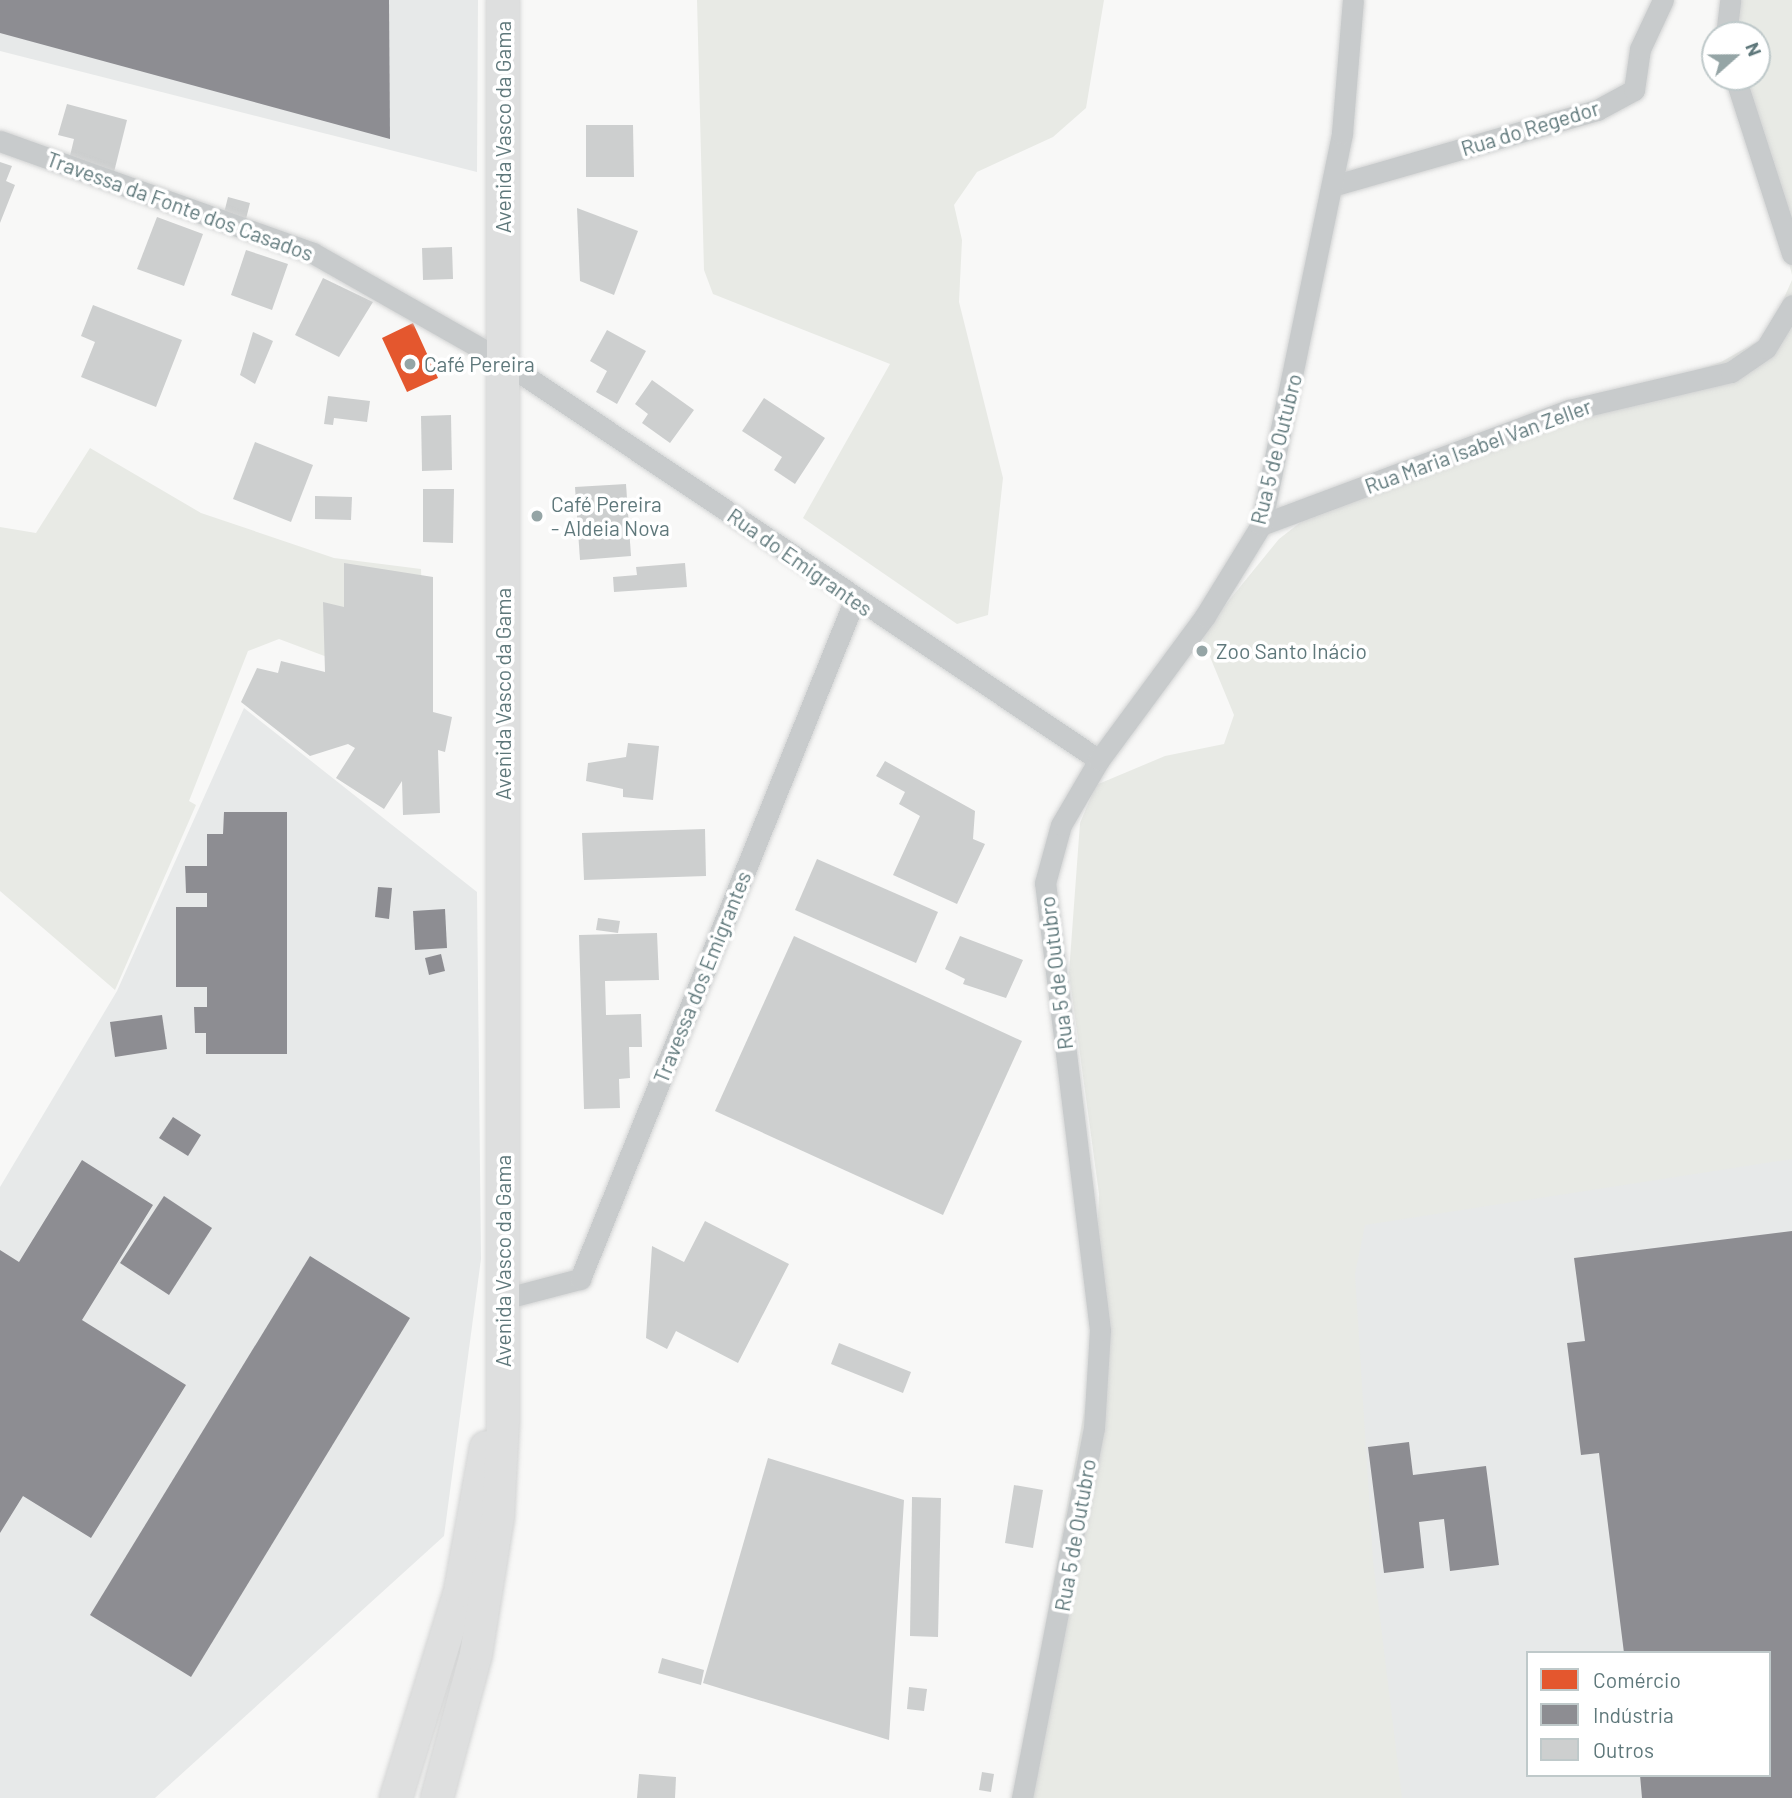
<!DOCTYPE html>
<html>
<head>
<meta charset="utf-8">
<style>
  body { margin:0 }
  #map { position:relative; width:1792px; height:1798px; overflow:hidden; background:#f8f8f7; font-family:Barlow,sans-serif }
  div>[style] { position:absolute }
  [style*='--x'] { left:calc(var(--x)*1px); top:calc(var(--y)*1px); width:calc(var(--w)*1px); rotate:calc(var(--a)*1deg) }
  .built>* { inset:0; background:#e7e9e9 }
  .green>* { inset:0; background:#e8eae5 }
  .shops>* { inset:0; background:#e4572e }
  .industry>* { inset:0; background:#8d8d92 }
  .building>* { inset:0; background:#cdcfcf }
  .roads { filter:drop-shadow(0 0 2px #d3d4d4) drop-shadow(0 0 2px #d3d4d4) }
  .street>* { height:21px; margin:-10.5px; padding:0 10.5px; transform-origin:10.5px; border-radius:10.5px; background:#c8cbcc }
  .primary>* { height:32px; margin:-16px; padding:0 16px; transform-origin:16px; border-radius:16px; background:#dedfdf }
  .dots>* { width:19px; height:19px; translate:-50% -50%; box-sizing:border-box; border:4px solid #fff; border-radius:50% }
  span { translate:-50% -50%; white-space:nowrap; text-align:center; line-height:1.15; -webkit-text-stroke:7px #fff; paint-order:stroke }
  .street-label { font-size:21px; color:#5f787b }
  .poi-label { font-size:21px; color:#5f787b }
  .left { translate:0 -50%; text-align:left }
  .legend { position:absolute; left:1526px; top:1651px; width:245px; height:126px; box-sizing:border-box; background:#fff; border:2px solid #bfc9ca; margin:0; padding:9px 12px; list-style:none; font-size:21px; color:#5f787b }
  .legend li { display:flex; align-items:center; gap:14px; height:35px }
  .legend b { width:35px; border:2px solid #bfc9ca }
  .north { position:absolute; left:1701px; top:21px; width:70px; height:70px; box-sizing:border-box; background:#fff; border:2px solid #bfc9ca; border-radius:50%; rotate:69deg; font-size:19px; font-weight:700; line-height:28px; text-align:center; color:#5f787b }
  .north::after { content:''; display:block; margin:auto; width:24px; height:32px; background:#95a5a6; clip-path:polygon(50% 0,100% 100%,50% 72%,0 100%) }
</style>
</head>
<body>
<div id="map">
  <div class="built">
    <i style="clip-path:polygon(0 0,478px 0,477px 172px,0 51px)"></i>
    <i style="clip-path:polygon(244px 708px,477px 892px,481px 1259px,444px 1536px,155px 1798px,0 1798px,0 1187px,117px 991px)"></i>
    <i style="clip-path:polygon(evenodd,1792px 1144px,1792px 1798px,1400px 1798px,1237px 1209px,1792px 1144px,1528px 1653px,1769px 1653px,1769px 1775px,1528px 1775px,1528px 1653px)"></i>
  </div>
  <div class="green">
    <i style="clip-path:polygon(697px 0,1104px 0,1086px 108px,1053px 137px,977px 172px,954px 205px,962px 240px,959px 302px,1003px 478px,988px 615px,957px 624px,803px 518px,890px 364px,713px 294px,704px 270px)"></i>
    <i style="clip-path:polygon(1730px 0,1792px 0,1792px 275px,1743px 77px,1757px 77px,1757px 35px,1736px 35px)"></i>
    <i style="clip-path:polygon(1792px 280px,1792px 1159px,1365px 1225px,1355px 1274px,1373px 1561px,1402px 1798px,1014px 1798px,1092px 1368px,1099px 1194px,1069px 973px,1080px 823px,1096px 785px,1165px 756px,1224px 744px,1234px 715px,1201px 635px,1279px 539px,1351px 483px,1721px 362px,1767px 336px)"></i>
    <i style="clip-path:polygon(90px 448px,201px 513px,334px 558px,421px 569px,426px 694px,279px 639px,248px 651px,189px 801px,196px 805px,115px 990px,0 891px,0 527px,36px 533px)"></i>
  </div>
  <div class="shops">
    <i style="clip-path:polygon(413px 323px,438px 378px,407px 392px,382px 338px)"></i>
  </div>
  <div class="industry">
    <i style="clip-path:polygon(0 0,389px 0,390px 139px,0 33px)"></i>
    <i style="clip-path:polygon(224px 812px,287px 812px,287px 1054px,206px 1054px,206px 1033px,195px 1033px,194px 1007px,207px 1007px,207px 987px,176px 987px,176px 907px,207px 907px,207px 893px,186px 893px,185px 866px,207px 866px,207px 834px,223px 834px)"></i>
    <i style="clip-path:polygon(378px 887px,392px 888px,389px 919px,375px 917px)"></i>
    <i style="clip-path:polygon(445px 909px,447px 948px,415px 950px,413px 911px)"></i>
    <i style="clip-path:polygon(441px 954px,445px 971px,429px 975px,425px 958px)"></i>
    <i style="clip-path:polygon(162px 1015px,167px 1049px,115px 1057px,110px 1022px)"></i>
    <i style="clip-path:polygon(173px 1117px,201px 1135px,188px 1156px,159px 1138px)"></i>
    <i style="clip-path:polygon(82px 1160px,153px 1205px,82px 1320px,186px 1385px,91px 1538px,23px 1496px,0 1533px,0 1250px,19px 1262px)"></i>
    <i style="clip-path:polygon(164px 1196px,212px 1228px,169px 1295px,120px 1263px)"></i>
    <i style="clip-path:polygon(1792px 1231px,1792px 1798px,1642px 1798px,1640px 1775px,1769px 1775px,1769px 1653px,1624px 1653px,1599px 1453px,1581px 1455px,1567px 1343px,1585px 1341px,1574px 1258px)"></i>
    <i style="clip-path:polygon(310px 1256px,410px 1318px,191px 1677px,90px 1615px)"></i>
    <i style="clip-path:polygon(1409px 1442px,1413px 1475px,1486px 1466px,1499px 1565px,1450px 1571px,1444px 1519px,1419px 1522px,1424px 1568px,1384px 1573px,1368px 1447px)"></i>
  </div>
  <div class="building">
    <i style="clip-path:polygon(67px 104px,127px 120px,114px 172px,69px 160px,74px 139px,58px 135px)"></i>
    <i style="clip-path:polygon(586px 125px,633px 125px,634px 177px,586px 177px)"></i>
    <i style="clip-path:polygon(0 162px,12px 166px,6px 181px,15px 185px,0 223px)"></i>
    <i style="clip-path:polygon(228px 197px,250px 203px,246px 219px,224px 213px)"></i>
    <i style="clip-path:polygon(577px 208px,638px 231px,614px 295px,580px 281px)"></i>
    <i style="clip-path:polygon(157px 217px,203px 234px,184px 286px,137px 269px)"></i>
    <i style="clip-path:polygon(452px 247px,453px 279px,423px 280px,422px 248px)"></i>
    <i style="clip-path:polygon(246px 250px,288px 264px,272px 310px,231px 295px)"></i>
    <i style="clip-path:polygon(323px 278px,373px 302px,339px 357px,295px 335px)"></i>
    <i style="clip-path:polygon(93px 305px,182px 340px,156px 407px,81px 377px,95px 342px,81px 336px)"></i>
    <i style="clip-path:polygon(607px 330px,646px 351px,617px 404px,596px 392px,607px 371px,590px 361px)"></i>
    <i style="clip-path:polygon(253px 332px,273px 341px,255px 384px,240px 375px)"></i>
    <i style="clip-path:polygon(652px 380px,694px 410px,670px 443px,642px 423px,648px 414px,635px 404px)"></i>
    <i style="clip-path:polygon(328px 396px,370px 401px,367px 422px,334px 418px,333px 425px,324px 424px)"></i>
    <i style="clip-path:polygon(764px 398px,825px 438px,795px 484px,774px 470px,782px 457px,742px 431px)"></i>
    <i style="clip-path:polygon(451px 415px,452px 470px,422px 471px,421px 416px)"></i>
    <i style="clip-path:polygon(255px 442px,313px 465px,291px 522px,233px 499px)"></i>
    <i style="clip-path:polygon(626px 484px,631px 556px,580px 560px,575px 487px)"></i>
    <i style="clip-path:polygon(423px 489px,454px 489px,453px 543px,423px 542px)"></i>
    <i style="clip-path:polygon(315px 496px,352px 497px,351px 520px,315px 519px)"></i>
    <i style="clip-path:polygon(344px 563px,433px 577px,433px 712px,452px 717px,445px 752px,438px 750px,440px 813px,403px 815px,402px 781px,384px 809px,336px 778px,355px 748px,348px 744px,310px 756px,241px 702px,257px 668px,278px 673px,281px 661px,325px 672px,323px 602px,344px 607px)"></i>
    <i style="clip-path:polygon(685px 563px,687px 587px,614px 592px,613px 577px,637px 575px,636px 567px)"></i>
    <i style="clip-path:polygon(628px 743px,659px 746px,653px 800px,623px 797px,623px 789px,586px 781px,588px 763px,626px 757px)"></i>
    <i style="clip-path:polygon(885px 761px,975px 811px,973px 839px,985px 844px,957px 904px,893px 875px,920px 816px,899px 804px,905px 792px,876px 776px)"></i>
    <i style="clip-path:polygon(705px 829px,706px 876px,584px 880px,582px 833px)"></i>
    <i style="clip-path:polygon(817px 859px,938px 912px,916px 963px,795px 910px)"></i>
    <i style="clip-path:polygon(598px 918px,620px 921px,618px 933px,596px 930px)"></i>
    <i style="clip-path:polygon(657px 933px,659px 980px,605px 981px,606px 1015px,641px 1014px,642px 1047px,629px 1047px,630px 1078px,619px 1079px,620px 1108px,584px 1109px,579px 935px)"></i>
    <i style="clip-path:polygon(794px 936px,1022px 1041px,943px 1215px,715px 1111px)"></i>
    <i style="clip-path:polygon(960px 936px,1023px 960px,1006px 998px,963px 984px,965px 979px,945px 969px)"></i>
    <i style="clip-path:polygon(705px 1221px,789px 1264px,738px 1363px,676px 1331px,667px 1349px,646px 1338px,652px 1246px,684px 1262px)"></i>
    <i style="clip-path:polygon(839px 1343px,911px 1372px,903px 1393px,831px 1364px)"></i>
    <i style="clip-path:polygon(768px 1458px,904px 1500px,889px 1740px,703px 1683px)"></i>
    <i style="clip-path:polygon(1014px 1485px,1043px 1490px,1033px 1548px,1005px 1543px)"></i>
    <i style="clip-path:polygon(912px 1497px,941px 1498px,938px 1637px,910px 1636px)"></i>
    <i style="clip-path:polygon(662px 1658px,704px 1670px,701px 1685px,658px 1673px)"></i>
    <i style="clip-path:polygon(909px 1687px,927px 1689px,924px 1711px,907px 1709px)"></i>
    <i style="clip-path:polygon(982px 1772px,994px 1774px,991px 1792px,979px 1790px)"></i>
    <i style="clip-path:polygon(639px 1774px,676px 1777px,675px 1798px,637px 1798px)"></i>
  </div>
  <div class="roads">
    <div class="street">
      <i style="--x:1726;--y:35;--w:35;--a:-83"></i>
      <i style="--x:1735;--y:77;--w:186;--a:72.1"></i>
      <i style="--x:0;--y:141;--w:332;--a:19.7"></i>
      <i style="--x:313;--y:253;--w:219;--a:29.6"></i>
      <i style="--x:503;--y:361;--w:717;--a:33.8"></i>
      <i style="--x:1332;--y:186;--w:276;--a:-16"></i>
      <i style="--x:1597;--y:110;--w:42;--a:-28.4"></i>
      <i style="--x:1634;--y:90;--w:41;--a:-81.7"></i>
      <i style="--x:1640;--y:49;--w:54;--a:-64.9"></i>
      <i style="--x:1261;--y:525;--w:329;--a:-20.5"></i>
      <i style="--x:1569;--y:410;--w:166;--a:-13.2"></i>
      <i style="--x:1731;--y:372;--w:42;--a:-34.4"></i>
      <i style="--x:1766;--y:348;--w:50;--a:-58.8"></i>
      <i style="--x:503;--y:1299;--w:80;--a:-14.6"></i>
      <i style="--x:580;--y:1279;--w:731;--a:-67.99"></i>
      <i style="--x:1022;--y:1798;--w:377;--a:-79"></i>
      <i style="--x:1094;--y:1428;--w:98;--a:-86.5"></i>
      <i style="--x:1100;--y:1330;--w:450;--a:-97"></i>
      <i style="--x:1045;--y:883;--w:60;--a:-74.6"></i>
      <i style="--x:1061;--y:825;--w:75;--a:-59.7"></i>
      <i style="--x:1099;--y:760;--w:179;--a:-53.6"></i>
      <i style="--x:1205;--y:616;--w:107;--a:-58.4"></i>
      <i style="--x:1261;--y:525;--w:400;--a:-78.3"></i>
      <i style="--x:1342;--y:133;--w:133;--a:-85.3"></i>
    </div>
    <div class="primary">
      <i style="--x:396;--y:1798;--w:217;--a:-72.8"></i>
      <i style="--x:460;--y:1591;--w:146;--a:-79.8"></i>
      <i style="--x:437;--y:1798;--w:149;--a:-74.8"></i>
      <i style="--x:476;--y:1654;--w:140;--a:-80.9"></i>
      <i style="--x:498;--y:1516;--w:93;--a:-86.9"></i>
      <i style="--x:503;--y:1423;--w:1423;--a:-90"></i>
    </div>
  </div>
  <div class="dots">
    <i style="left:410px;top:364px;background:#95a5a6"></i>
    <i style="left:537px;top:516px;background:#95a5a6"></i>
    <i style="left:1202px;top:651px;background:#95a5a6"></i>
  </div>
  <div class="street-label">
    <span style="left:503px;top:127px;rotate:-90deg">Avenida Vasco da Gama</span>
    <span style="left:1530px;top:128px;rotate:-17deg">Rua do Regedor</span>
    <span style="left:180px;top:206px;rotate:20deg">Travessa da Fonte dos Casados</span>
    <span style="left:1478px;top:446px;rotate:-20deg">Rua Maria Isabel Van Zeller</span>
    <span style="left:1276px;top:449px;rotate:-76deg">Rua 5 de Outubro</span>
    <span style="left:800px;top:562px;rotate:35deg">Rua do Emigrantes</span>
    <span style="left:503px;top:694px;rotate:-90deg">Avenida Vasco da Gama</span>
    <span style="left:1056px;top:973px;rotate:-97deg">Rua 5 de Outubro</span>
    <span style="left:702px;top:977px;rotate:-68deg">Travessa dos Emigrantes</span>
    <span style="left:503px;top:1261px;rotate:-90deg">Avenida Vasco da Gama</span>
    <span style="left:1075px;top:1535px;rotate:-80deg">Rua 5 de Outubro</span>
  </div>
  <div class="poi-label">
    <span class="left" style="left:424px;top:364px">Café Pereira</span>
    <span class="left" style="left:551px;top:516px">Café Pereira<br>- Aldeia Nova</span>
    <span class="left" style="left:1216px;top:651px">Zoo Santo Inácio</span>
  </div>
  <ul class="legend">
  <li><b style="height:19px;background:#e4572e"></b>Comércio</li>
  <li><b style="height:19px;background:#8d8d92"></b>Indústria</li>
  <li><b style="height:19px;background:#cdcfcf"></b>Outros</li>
  </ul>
  <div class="north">N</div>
</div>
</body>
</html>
